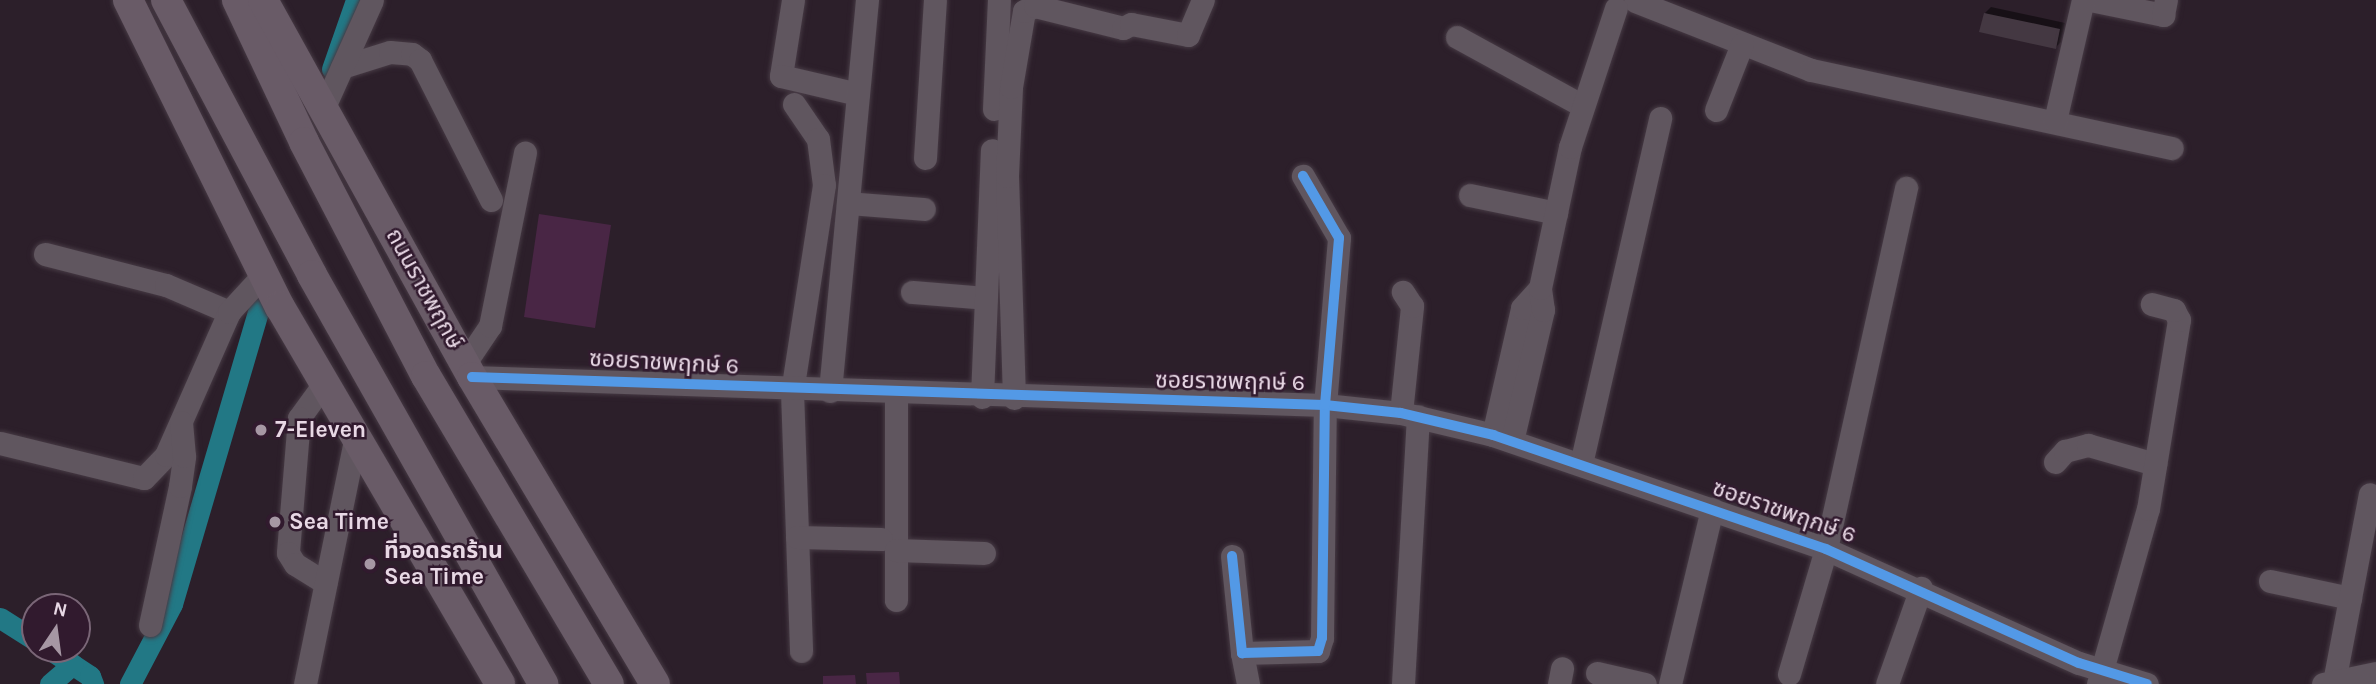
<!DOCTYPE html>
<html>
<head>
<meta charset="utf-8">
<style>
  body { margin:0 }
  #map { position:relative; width:2376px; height:684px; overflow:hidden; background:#2c1f2a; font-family:Karla,"Noto Sans Thai",sans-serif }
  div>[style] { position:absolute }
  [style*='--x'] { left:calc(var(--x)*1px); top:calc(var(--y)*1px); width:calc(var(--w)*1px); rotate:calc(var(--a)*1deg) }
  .green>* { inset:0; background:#492645 }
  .shadow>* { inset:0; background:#0007 }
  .canal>* { height:21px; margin:-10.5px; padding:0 10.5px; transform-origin:10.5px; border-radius:10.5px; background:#227885 }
  .building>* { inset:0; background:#443842 }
  .roads { filter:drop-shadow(0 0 2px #463a44) drop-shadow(0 0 2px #463a44) }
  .minor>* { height:23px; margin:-11.5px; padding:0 11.5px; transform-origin:11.5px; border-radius:11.5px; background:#60565f }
  .major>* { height:30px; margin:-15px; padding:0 15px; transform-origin:15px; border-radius:15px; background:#695b67 }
  .cycleway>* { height:10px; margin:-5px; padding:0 5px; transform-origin:5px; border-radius:5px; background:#5399e6 }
  .dots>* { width:19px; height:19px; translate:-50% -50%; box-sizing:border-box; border:4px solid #311a2e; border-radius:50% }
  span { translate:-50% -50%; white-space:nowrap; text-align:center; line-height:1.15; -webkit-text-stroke:5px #311a2e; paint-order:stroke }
  .street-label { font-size:23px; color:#e8d8e5 }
  .poi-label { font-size:23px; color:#e8d8e5; font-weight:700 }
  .left { translate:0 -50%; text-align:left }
  .north { position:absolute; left:21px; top:593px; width:70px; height:70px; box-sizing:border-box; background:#311a2e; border:2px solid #7a6677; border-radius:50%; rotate:13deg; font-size:19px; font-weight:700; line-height:28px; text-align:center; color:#e8d8e5 }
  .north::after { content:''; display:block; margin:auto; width:24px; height:32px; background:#a697a4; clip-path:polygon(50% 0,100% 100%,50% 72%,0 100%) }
</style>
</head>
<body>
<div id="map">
  <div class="green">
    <i style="clip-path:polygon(539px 214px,611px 225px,595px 328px,524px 317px)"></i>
    <i style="clip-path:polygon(899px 672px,900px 684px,867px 684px,866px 673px)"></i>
    <i style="clip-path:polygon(855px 675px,856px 684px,823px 684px,823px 676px)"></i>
  </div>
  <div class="shadow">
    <i style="clip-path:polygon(1991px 7px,2065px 23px,2061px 42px,2055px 48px,1985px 13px)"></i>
  </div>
  <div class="canal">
    <i style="--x:332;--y:69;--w:73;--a:-70.8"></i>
    <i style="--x:0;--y:618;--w:41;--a:32.2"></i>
    <i style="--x:49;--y:649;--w:49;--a:33.4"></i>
    <i style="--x:90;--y:676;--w:9;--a:69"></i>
    <i style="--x:50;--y:684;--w:30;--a:-41"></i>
    <i style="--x:130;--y:684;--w:90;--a:-62.3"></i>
    <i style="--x:172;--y:604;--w:315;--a:-73.6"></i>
  </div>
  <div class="building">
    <i style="clip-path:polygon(1984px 13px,2060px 29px,2056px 49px,1979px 32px)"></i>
  </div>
  <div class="roads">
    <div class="minor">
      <i style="--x:793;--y:0;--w:77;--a:99"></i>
      <i style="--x:781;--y:76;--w:79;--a:13.2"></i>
      <i style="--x:2090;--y:0;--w:75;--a:11.6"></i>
      <i style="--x:2163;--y:15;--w:15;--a:-79"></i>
      <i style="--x:1635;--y:1;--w:189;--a:21.4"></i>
      <i style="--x:1811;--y:70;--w:369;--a:12.2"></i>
      <i style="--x:1457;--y:37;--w:141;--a:28.7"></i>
      <i style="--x:342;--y:67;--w:50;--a:-17.4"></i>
      <i style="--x:390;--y:52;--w:22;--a:5"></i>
      <i style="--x:412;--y:54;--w:10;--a:37"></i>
      <i style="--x:420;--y:60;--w:157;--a:63.1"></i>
      <i style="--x:794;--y:104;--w:42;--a:55.6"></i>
      <i style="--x:818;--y:139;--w:46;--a:82.6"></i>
      <i style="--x:824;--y:185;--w:208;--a:98.8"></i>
      <i style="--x:792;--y:391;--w:260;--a:88"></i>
      <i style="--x:324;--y:107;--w:117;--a:-65.8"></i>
      <i style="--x:994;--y:109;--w:109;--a:-87.4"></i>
      <i style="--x:1716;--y:110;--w:71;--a:-68.5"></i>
      <i style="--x:2055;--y:121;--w:124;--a:-77"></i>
      <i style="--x:925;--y:158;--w:158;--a:-86.4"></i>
      <i style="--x:1470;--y:195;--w:88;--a:11.8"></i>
      <i style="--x:848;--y:203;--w:76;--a:4.5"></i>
      <i style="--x:45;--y:254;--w:125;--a:14.4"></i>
      <i style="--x:166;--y:285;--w:69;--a:23.2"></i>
      <i style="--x:912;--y:292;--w:74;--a:4.6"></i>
      <i style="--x:465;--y:363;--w:45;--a:-56"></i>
      <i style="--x:490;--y:326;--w:177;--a:-78.6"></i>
      <i style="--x:472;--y:377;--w:853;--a:1.88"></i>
      <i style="--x:1325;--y:405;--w:76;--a:6"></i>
      <i style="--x:1401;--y:413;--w:95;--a:13.4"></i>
      <i style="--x:1493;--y:435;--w:352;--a:18.9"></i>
      <i style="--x:1826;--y:549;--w:277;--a:24.3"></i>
      <i style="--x:2079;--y:663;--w:71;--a:17.2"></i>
      <i style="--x:323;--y:385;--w:41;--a:126"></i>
      <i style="--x:299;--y:418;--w:135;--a:94.7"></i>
      <i style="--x:288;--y:553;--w:13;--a:58"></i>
      <i style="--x:295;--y:564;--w:36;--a:32"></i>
      <i style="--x:830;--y:391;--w:393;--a:-84.6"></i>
      <i style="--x:896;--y:393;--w:207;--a:90"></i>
      <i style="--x:982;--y:397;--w:247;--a:-87.7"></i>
      <i style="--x:1014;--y:398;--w:222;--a:-91.8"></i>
      <i style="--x:1007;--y:176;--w:89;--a:-87.4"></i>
      <i style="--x:1011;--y:87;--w:77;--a:-80.3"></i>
      <i style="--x:1024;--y:11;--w:12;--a:-24"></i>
      <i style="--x:1035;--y:6;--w:91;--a:14"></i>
      <i style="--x:1123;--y:28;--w:9;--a:-27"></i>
      <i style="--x:1131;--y:24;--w:58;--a:10.9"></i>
      <i style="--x:1188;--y:35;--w:38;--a:-67"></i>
      <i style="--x:1401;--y:413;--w:108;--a:-84.1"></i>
      <i style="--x:1412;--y:306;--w:17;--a:-123"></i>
      <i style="--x:1493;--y:435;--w:130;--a:-77.1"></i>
      <i style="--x:1522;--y:308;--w:27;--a:-48"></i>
      <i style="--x:1512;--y:441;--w:135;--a:-76.7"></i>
      <i style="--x:1543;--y:310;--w:22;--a:-98"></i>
      <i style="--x:1540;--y:288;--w:144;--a:-78"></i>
      <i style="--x:1570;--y:147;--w:146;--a:-71.7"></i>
      <i style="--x:0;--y:443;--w:148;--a:13.7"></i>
      <i style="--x:144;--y:478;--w:32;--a:-46"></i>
      <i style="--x:166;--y:455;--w:156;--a:-66.2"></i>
      <i style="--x:229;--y:312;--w:50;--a:-47.4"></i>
      <i style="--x:2055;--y:462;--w:15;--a:-48"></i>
      <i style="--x:2065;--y:451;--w:24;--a:-15"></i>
      <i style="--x:2088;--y:445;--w:70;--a:15.8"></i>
      <i style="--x:1581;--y:464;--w:355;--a:-77.1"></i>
      <i style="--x:797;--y:537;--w:84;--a:1.4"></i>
      <i style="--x:896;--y:550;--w:88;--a:2"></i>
      <i style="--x:1232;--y:556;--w:98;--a:84.1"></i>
      <i style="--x:1242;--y:653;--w:76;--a:-1.5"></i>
      <i style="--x:1318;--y:651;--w:14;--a:-73"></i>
      <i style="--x:1322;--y:638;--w:233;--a:-89.3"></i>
      <i style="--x:1325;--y:405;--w:168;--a:-85.2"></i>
      <i style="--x:1339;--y:238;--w:72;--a:-120.1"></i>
      <i style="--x:2270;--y:581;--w:82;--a:12"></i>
      <i style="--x:150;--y:625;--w:142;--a:-77.8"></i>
      <i style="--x:180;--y:486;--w:30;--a:-82"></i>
      <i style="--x:184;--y:456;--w:34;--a:-95"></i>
      <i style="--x:1242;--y:653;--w:32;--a:79"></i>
      <i style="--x:1597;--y:673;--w:49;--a:12.9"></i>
      <i style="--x:1789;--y:674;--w:130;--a:-73.5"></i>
      <i style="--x:1826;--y:549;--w:370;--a:-77.5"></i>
      <i style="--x:2334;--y:682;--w:191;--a:-79.2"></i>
      <i style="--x:305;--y:684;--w:248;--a:-78.4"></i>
      <i style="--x:1403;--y:684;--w:268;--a:-86.8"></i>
      <i style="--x:1559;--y:684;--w:16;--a:-79"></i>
      <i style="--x:1670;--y:684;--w:180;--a:-76.5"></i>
      <i style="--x:1887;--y:684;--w:102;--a:-70.5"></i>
      <i style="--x:2098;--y:684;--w:182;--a:-74.1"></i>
      <i style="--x:2148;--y:509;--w:192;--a:-80.7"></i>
      <i style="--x:2179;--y:320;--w:11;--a:-117"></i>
      <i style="--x:2174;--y:310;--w:23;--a:-165"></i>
      <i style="--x:2323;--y:684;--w:54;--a:-11.7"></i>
    </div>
    <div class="major">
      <i style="--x:128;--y:0;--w:343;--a:63.7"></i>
      <i style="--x:280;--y:307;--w:436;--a:59.7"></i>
      <i style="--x:166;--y:0;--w:311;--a:62"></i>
      <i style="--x:312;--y:275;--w:470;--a:60.5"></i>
      <i style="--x:237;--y:0;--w:157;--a:64.7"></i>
      <i style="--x:304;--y:142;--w:264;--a:62.5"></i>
      <i style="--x:426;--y:376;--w:358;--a:59.3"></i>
      <i style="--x:263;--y:0;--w:431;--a:61"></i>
      <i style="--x:472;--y:377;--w:357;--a:59.2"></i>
    </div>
  </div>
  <div class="cycleway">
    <i style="--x:472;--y:377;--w:853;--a:1.88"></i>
    <i style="--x:1325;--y:405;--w:76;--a:6"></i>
    <i style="--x:1401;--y:413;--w:95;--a:13.4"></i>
    <i style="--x:1493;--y:435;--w:352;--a:18.9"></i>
    <i style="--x:1826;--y:549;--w:277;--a:24.3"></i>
    <i style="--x:2079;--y:663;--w:71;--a:17.2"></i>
    <i style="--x:1232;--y:556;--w:98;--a:84.1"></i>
    <i style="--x:1242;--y:653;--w:76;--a:-1.5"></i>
    <i style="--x:1318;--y:651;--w:14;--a:-73"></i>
    <i style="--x:1322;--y:638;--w:233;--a:-89.3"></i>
    <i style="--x:1325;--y:405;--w:168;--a:-85.2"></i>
    <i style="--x:1339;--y:238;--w:72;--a:-120.1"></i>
  </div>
  <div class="dots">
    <i style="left:261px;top:430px;background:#a697a4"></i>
    <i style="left:275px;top:522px;background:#a697a4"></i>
    <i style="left:370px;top:564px;background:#a697a4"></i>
  </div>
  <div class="street-label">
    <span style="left:424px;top:289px;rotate:61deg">ถนนราชพฤกษ์</span>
    <span style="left:664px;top:363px;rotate:3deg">ซอยราชพฤกษ์ 6</span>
    <span style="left:1230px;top:382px;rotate:1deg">ซอยราชพฤกษ์ 6</span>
    <span style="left:1784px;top:512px;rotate:19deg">ซอยราชพฤกษ์ 6</span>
  </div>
  <div class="poi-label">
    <span class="left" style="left:275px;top:430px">7-Eleven</span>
    <span class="left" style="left:289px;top:522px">Sea Time</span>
    <span class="left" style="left:384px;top:564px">ที่จอดรถร้าน<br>Sea Time</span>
  </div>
  <div class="north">N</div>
</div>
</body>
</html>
